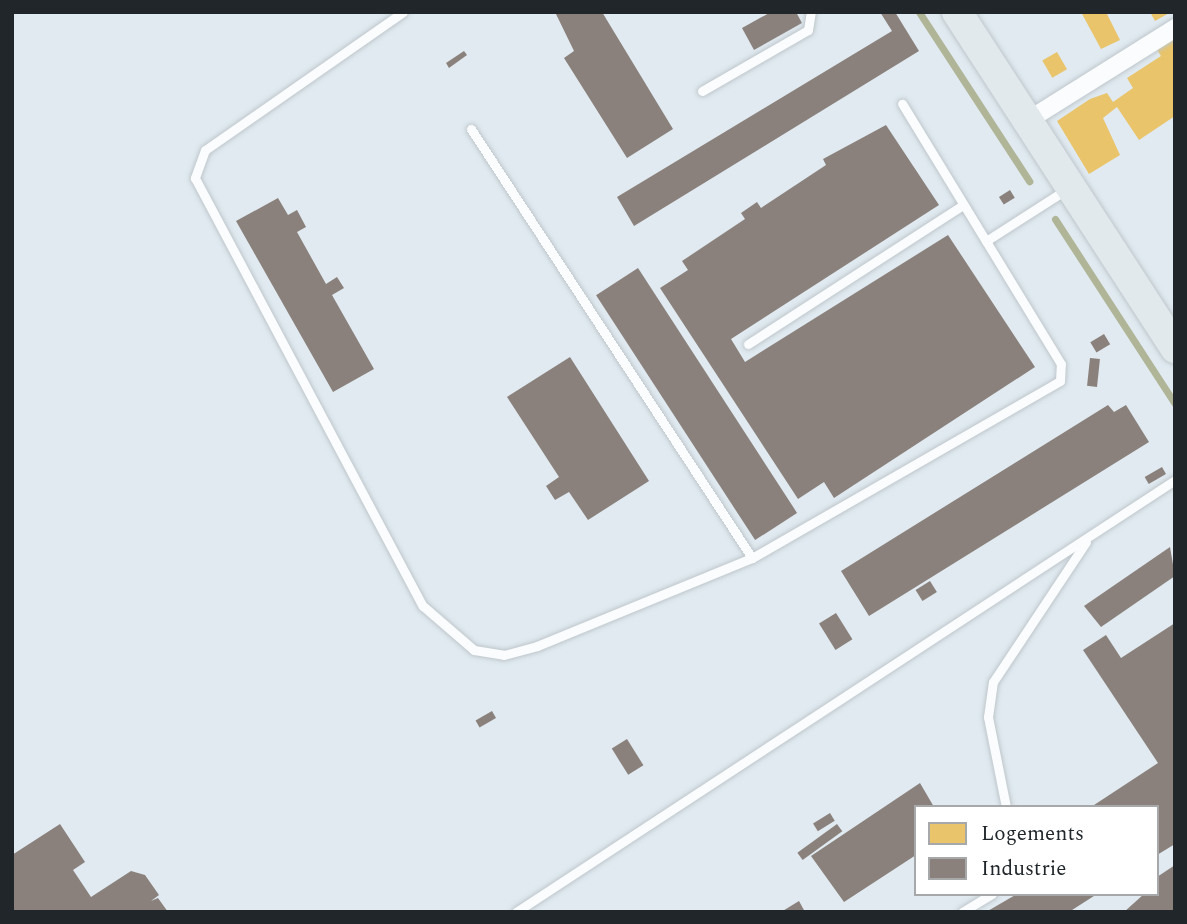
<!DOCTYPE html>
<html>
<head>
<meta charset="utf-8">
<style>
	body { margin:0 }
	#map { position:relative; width:1187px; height:924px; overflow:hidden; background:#e0eaf0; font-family:Spectral,serif }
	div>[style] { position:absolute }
	.homes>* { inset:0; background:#e9c46a; transform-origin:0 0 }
	.industry>* { inset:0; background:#8a817c; transform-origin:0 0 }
	.stream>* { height:7px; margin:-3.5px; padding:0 3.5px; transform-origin:3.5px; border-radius:3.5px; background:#afb596 }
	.roads { filter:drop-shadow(0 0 2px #bfc7cc) drop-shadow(0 0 2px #bfc7cc) }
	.service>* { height:9px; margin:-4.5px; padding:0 4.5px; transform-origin:4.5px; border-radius:4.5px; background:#fafcfd }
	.minor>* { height:18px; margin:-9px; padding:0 9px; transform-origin:9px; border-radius:9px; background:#fafcfd }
	.primary>* { height:30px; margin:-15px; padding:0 15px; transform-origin:15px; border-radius:15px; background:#e2e9ed }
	span { translate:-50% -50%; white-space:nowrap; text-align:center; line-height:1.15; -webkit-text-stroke:7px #fff; paint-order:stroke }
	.frame { position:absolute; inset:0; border:14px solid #20262a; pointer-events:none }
	.legend { position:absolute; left:914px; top:805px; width:245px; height:91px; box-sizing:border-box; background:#fff; border:2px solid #a6a8aa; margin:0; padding:9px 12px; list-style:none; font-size:21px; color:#20262a }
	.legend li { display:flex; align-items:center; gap:14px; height:35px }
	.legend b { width:35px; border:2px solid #a6a8aa }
</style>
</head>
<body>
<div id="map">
	<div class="homes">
		<i style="clip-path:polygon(1081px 12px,1106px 12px,1120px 40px,1101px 49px)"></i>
		<i style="clip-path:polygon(1150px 12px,1171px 12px,1155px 21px)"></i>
		<i style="clip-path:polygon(1175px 36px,1175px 116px,1139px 140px,1117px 107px,1103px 118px,1120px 155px,1089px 174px,1057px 121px,1090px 99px,1107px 93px,1113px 102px,1133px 88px,1127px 78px,1161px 56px,1156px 48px)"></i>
		<i style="left:1057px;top:52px;width:20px;height:17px;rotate:60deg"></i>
	</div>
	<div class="industry">
		<i style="clip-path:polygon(555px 12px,602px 12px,673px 129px,627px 158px,564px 58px,574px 51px)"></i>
		<i style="clip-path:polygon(771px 12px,796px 12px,802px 23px,754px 50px,742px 28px)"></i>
		<i style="clip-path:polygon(880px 12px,895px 12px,919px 51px,634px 226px,617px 197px,892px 31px)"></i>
		<i style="clip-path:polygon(464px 51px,467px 55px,449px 68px,446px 63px)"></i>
		<i style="clip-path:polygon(886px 125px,939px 205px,731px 339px,745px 362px,948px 235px,1035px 367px,834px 498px,824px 482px,798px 499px,660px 288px,688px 270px,682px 261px,745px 219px,741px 213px,757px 202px,761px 208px,826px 165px,823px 159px)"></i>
		<i style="left:1010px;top:190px;width:9px;height:13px;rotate:58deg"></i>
		<i style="clip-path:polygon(278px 198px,288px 215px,297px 210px,306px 227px,297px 232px,326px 284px,337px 277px,344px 288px,332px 295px,374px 369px,333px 392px,236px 221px)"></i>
		<i style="left:638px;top:268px;width:292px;height:50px;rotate:57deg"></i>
		<i style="left:1104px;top:334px;width:12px;height:16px;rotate:59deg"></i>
		<i style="clip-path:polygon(570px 357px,649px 481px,588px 520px,569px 492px,555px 500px,546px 486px,559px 477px,507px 397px)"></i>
		<i style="left:1090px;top:358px;width:10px;height:28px;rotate:6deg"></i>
		<i style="clip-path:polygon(1108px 405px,1114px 412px,1126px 405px,1149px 442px,869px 616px,841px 571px)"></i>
		<i style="left:1162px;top:467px;width:8px;height:20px;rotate:60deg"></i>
		<i style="clip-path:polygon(1170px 547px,1175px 576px,1101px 627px,1084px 606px)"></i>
		<i style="left:930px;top:581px;width:13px;height:17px;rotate:58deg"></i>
		<i style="left:836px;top:613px;width:31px;height:20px;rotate:58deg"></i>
		<i style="clip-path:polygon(1175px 623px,1175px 844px,1157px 855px,1157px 807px,1091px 807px,1158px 763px,1083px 650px,1106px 635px,1121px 658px)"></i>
		<i style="left:492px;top:711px;width:8px;height:19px;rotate:60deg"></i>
		<i style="left:627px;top:739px;width:31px;height:18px;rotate:58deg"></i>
		<i style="clip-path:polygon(920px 783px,934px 807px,916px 807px,916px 855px,844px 902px,811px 856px)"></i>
		<i style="left:830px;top:813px;width:9px;height:20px;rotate:58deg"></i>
		<i style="clip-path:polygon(60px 824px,85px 862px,73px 870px,91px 897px,131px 871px,145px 875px,159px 895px,151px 901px,158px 898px,168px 912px,12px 912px,12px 855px)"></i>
		<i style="left:837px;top:824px;width:9px;height:49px;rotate:54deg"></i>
		<i style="clip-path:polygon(1175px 865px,1175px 912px,1124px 912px,1144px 894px,1157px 894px,1157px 877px)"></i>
		<i style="clip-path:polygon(1017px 894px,1097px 894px,1069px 912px,986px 912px)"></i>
		<i style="clip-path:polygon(799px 901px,805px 912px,781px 912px)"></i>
	</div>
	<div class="stream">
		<i style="left:919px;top:12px;width:202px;rotate:56.9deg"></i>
		<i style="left:1055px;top:219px;width:221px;rotate:57deg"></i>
	</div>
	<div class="roads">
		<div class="service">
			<i style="left:403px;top:12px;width:241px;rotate:145.1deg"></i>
			<i style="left:205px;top:150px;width:30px;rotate:110deg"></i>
			<i style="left:195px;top:178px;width:485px;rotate:62deg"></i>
			<i style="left:423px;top:606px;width:67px;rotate:40.8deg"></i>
			<i style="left:474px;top:650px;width:30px;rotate:9deg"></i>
			<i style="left:504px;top:655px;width:34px;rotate:-15deg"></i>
			<i style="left:537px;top:646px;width:232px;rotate:-22.3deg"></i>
			<i style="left:752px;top:558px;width:355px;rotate:-29.9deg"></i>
			<i style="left:1060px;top:381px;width:17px;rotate:-87deg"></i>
			<i style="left:1061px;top:364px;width:305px;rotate:-121.4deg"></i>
			<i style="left:702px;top:91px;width:122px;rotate:-29.9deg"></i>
			<i style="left:808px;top:30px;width:18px;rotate:-81deg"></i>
			<i style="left:471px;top:129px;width:513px;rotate:56.77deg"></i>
			<i style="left:986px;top:241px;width:96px;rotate:-32.7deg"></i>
			<i style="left:748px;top:344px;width:256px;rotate:-32.9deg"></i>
			<i style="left:1006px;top:807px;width:92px;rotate:-101.3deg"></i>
			<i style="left:988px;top:717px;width:35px;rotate:-82deg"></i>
			<i style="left:993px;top:682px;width:168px;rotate:-56.4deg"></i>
			<i style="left:516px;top:912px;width:788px;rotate:-33.25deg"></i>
			<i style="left:962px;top:912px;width:35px;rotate:-31deg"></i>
		</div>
		<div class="minor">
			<i style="left:1027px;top:121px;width:175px;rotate:-32.1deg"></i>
		</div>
		<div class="primary">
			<i style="left:957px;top:12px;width:401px;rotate:57deg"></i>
		</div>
	</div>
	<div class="frame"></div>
	<ul class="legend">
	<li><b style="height:19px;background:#e9c46a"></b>Logements</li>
	<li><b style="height:19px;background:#8a817c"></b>Industrie</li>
	</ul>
</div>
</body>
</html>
